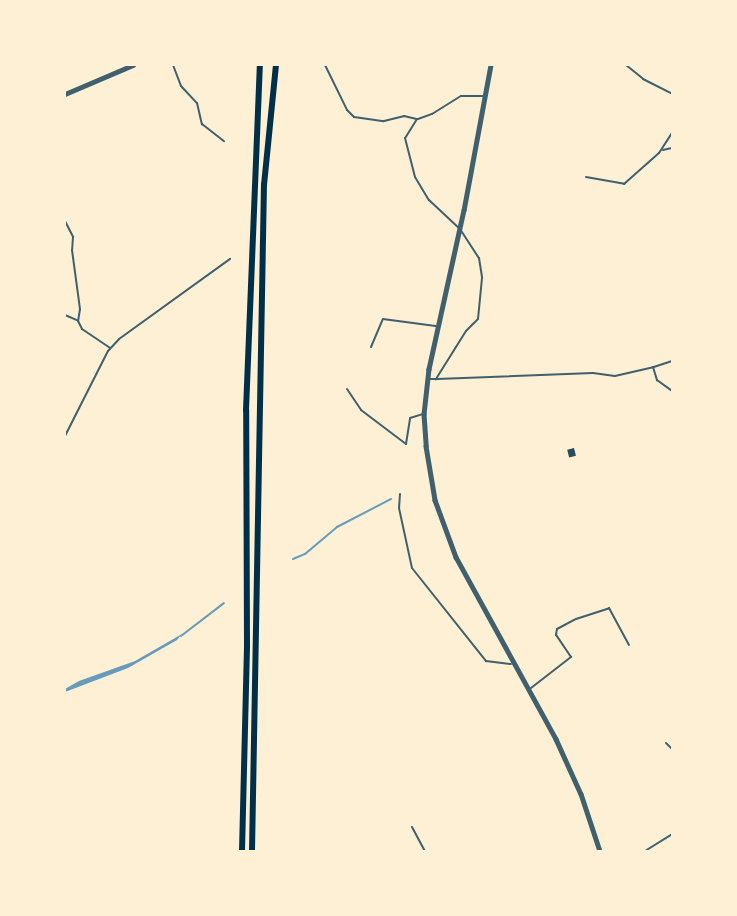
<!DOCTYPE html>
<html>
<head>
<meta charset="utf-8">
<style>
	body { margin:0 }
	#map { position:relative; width:737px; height:916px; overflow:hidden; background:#fdf0d5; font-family:Manrope,sans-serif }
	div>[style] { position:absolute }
	.water>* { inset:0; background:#669bbc }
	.stream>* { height:2px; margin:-1px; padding:0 1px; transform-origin:1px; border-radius:1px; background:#669bbc }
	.building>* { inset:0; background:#264d5e; transform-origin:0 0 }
	.service>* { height:2px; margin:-1px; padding:0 1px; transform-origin:1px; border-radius:1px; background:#3f606c }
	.tertiary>* { height:4.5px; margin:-2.25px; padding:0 2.25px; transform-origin:2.25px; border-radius:2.25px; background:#3f606c }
	.motorway>* { height:6px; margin:-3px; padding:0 3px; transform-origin:3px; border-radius:3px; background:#003049 }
	span { translate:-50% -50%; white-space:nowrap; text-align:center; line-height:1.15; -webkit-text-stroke:5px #fdf0d5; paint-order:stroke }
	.frame { position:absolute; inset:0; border:66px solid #fdf0d5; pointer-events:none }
</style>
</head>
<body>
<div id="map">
	<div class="water">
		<i style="clip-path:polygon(182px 634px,177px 640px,128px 668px,65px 692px,65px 689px,79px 681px,135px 661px)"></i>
	</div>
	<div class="stream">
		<i style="left:293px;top:559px;width:13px;rotate:-23deg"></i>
		<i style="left:305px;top:554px;width:42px;rotate:-40.2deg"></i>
		<i style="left:337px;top:527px;width:61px;rotate:-27.4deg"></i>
		<i style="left:181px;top:636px;width:54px;rotate:-37.5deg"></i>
	</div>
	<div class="building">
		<i style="left:574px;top:448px;width:8px;height:7px;rotate:76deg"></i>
	</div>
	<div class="service">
		<i style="left:173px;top:65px;width:22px;rotate:69deg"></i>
		<i style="left:181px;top:86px;width:23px;rotate:47deg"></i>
		<i style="left:197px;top:103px;width:22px;rotate:77deg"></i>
		<i style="left:202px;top:124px;width:28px;rotate:38deg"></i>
		<i style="left:325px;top:65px;width:50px;rotate:63.9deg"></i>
		<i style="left:347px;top:110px;width:10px;rotate:45deg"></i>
		<i style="left:354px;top:117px;width:30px;rotate:8deg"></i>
		<i style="left:384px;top:121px;width:21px;rotate:-14deg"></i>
		<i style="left:404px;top:116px;width:13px;rotate:13deg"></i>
		<i style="left:417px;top:119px;width:22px;rotate:122deg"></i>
		<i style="left:405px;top:138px;width:40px;rotate:75.6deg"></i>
		<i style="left:415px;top:177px;width:27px;rotate:59deg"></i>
		<i style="left:429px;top:200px;width:42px;rotate:43.1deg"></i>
		<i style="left:460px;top:229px;width:35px;rotate:57deg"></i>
		<i style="left:479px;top:258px;width:20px;rotate:81deg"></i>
		<i style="left:482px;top:278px;width:41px;rotate:95.6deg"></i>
		<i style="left:478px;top:319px;width:17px;rotate:135deg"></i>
		<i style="left:466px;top:331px;width:57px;rotate:122deg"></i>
		<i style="left:436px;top:379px;width:8px;rotate:180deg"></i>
		<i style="left:626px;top:65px;width:22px;rotate:39deg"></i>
		<i style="left:643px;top:79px;width:33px;rotate:27deg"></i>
		<i style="left:418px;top:119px;width:15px;rotate:-20deg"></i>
		<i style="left:432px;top:114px;width:34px;rotate:-32deg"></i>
		<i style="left:461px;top:96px;width:22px"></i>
		<i style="left:663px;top:150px;width:9px;rotate:-13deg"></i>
		<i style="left:586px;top:177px;width:39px;rotate:10deg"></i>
		<i style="left:624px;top:184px;width:47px;rotate:-41.5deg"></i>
		<i style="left:659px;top:153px;width:24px;rotate:-57deg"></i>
		<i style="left:65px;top:221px;width:18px;rotate:63deg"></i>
		<i style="left:73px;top:237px;width:13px;rotate:94deg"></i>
		<i style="left:72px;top:250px;width:60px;rotate:82.3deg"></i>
		<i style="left:80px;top:309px;width:12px;rotate:99deg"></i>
		<i style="left:78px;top:321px;width:9px;rotate:63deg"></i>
		<i style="left:82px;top:329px;width:34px;rotate:34deg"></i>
		<i style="left:65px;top:315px;width:13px;rotate:23deg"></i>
		<i style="left:371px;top:347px;width:30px;rotate:-67deg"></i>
		<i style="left:383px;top:319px;width:53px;rotate:7.5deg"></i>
		<i style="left:672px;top:361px;width:20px;rotate:162deg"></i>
		<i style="left:653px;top:367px;width:14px;rotate:73deg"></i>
		<i style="left:657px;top:380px;width:19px;rotate:36deg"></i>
		<i style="left:437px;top:379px;width:156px;rotate:-2.2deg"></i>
		<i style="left:593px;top:373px;width:22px;rotate:8deg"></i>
		<i style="left:615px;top:376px;width:39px;rotate:-13deg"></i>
		<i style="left:347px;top:389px;width:25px;rotate:56deg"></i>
		<i style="left:361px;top:410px;width:56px;rotate:37.1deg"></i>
		<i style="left:406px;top:444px;width:26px;rotate:-81deg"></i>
		<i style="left:410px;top:418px;width:14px;rotate:-17deg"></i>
		<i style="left:65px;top:436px;width:95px;rotate:-63.2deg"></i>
		<i style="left:108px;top:351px;width:16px;rotate:-47deg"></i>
		<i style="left:119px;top:339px;width:137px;rotate:-35.8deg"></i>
		<i style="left:400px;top:494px;width:14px;rotate:94deg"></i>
		<i style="left:399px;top:508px;width:61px;rotate:77.8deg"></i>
		<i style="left:412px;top:568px;width:119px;rotate:51.5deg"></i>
		<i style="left:486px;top:661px;width:25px;rotate:7deg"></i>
		<i style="left:531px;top:688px;width:51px;rotate:-37.8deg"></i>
		<i style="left:571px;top:657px;width:27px;rotate:-124deg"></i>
		<i style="left:556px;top:635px;width:6px;rotate:-81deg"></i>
		<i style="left:557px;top:629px;width:21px;rotate:-28deg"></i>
		<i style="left:576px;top:619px;width:35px;rotate:-18deg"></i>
		<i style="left:609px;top:608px;width:42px;rotate:61.6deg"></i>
		<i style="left:666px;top:743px;width:8px;rotate:45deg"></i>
		<i style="left:412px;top:827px;width:27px;rotate:62deg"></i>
		<i style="left:645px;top:851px;width:32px;rotate:-32deg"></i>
	</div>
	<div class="tertiary">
		<i style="left:491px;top:65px;width:147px;rotate:100.5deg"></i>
		<i style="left:464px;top:210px;width:163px;rotate:102.4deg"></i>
		<i style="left:429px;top:369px;width:45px;rotate:96.3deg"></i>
		<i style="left:424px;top:414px;width:32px;rotate:86deg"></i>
		<i style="left:426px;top:446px;width:55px;rotate:80.5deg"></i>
		<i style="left:435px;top:500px;width:61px;rotate:69.8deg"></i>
		<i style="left:456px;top:557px;width:208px;rotate:61.2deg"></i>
		<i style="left:556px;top:739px;width:60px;rotate:65.6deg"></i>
		<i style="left:581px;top:794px;width:60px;rotate:71.6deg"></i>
		<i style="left:65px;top:94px;width:74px;rotate:-23.1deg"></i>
	</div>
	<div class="motorway">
		<i style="left:242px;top:851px;width:206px;rotate:-88.6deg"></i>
		<i style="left:247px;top:645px;width:235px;rotate:-90.2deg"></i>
		<i style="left:246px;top:410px;width:345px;rotate:-87.7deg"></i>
		<i style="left:252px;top:851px;width:666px;rotate:-88.97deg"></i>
		<i style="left:264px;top:185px;width:121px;rotate:-84.3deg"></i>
	</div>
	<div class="frame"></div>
</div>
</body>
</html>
